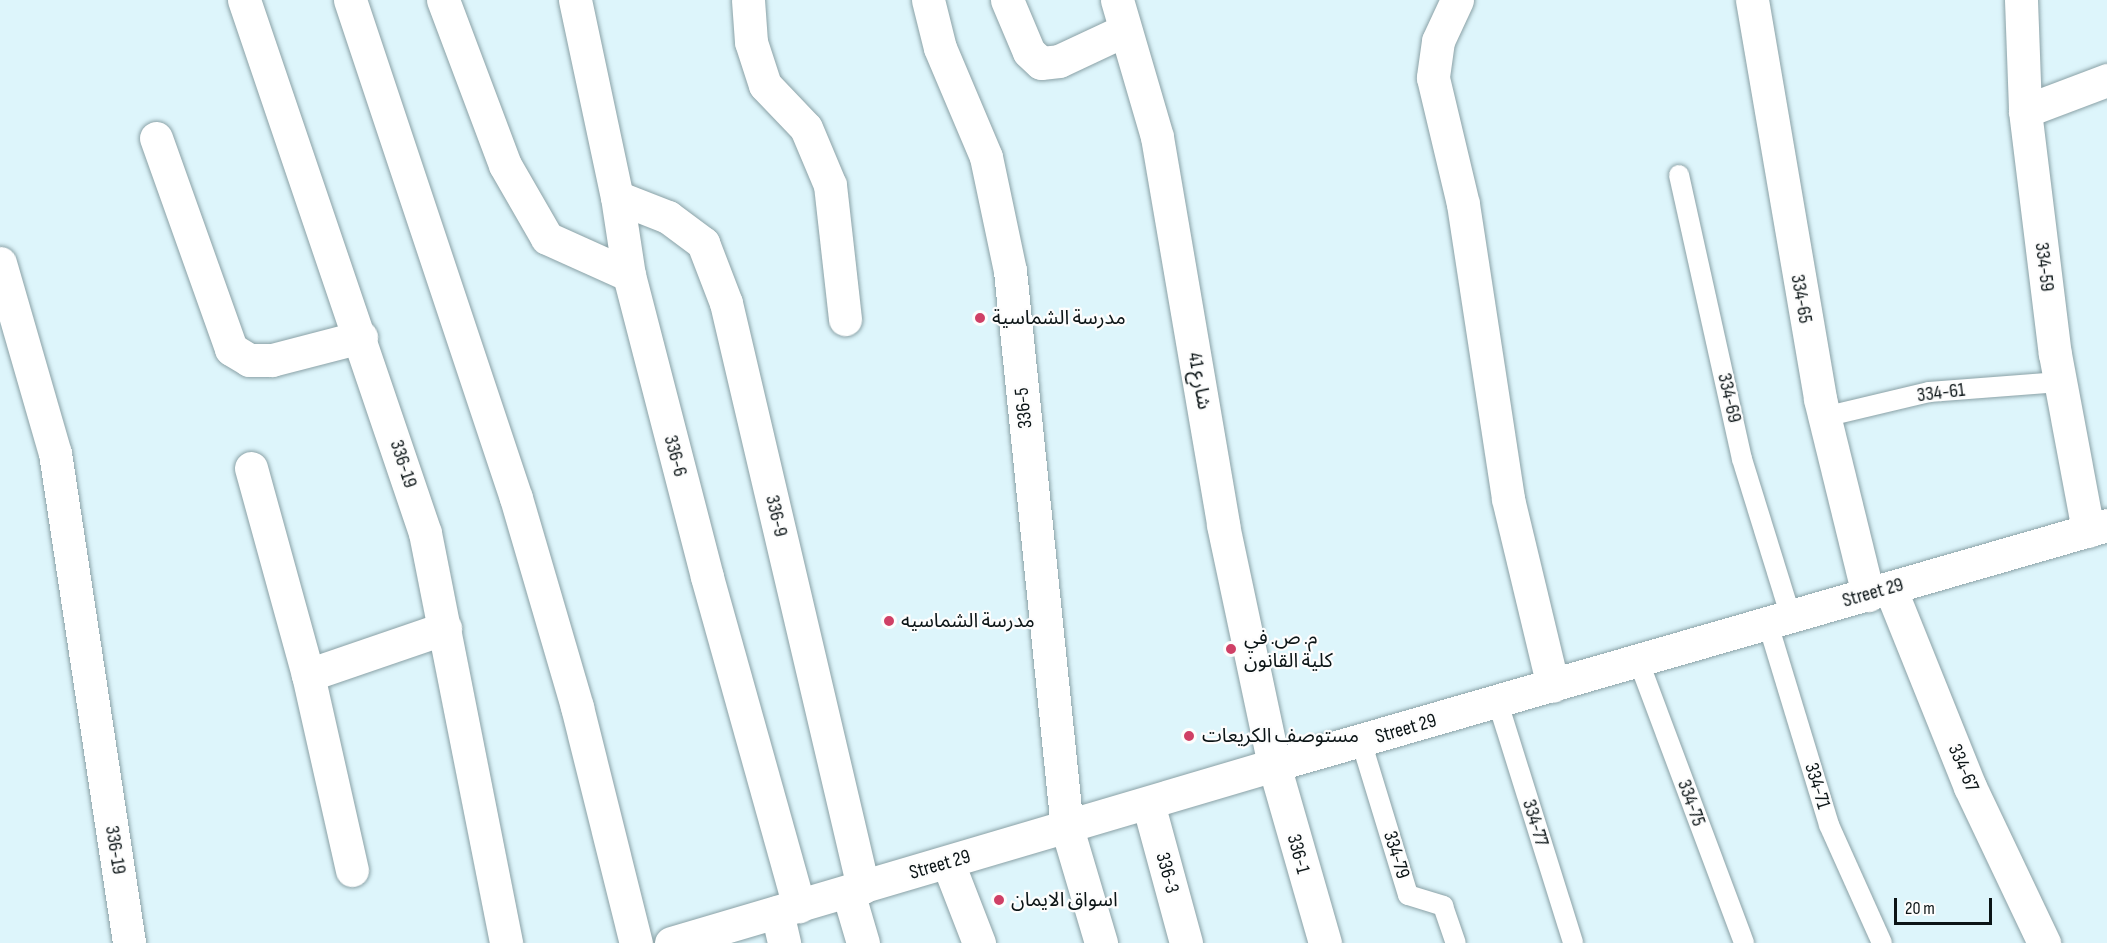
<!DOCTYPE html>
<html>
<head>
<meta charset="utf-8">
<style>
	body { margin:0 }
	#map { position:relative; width:2107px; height:943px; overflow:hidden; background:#ddf5fb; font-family:"Sofia Sans Condensed","Noto Sans Arabic",sans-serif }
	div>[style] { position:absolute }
	.roads { filter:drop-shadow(0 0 2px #8aa1a6) drop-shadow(0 0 2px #8aa1a6) }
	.lane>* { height:20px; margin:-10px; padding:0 10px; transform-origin:10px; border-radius:10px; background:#fff }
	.street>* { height:33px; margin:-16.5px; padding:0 16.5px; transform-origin:16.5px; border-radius:16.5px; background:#fff }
	.secondary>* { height:33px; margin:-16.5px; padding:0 16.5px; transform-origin:16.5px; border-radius:16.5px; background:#fff }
	.dots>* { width:16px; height:16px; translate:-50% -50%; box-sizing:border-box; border:3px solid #fdfdfd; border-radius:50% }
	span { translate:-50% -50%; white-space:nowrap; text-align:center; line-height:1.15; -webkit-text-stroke:4.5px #fdfdfd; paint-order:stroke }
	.street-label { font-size:20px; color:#0b1416 }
	.poi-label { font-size:20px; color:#0b1416 }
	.left { translate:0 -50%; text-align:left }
	.scale { position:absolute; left:1894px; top:898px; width:98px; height:27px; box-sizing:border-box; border:3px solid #0b1416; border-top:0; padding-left:8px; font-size:18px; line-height:21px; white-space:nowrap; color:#0b1416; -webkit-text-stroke:4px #fdfdfd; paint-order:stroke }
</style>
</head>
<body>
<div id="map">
	<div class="roads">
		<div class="lane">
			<i style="left:1679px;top:175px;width:291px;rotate:77.5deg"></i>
			<i style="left:1742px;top:459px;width:165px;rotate:72.8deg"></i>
			<i style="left:1824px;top:417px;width:108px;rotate:-13.4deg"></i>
			<i style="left:1929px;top:392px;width:131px;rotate:-4.4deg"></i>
			<i style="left:1768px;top:624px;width:210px;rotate:73.1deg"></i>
			<i style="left:1829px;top:825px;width:129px;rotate:65.8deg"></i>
			<i style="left:1639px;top:662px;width:300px;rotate:69.5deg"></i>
			<i style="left:1498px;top:703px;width:251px;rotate:72.6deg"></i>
			<i style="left:1361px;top:741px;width:161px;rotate:73deg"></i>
			<i style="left:1408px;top:895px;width:37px;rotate:17deg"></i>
			<i style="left:1443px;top:906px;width:39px;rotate:71deg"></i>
		</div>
		<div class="street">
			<i style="left:244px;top:0;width:563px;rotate:71.24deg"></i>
			<i style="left:425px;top:533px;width:418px;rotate:78.8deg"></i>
			<i style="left:350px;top:0;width:525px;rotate:71.57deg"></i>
			<i style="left:516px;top:498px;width:218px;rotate:73.7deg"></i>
			<i style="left:577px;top:707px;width:243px;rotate:76deg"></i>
			<i style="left:443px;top:0;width:176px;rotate:69.4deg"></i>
			<i style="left:505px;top:165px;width:84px;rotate:60.1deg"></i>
			<i style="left:547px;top:238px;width:90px;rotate:24.3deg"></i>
			<i style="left:575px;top:0;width:201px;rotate:78deg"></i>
			<i style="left:617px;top:197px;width:79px;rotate:81.3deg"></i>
			<i style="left:629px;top:275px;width:312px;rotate:75.5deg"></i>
			<i style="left:707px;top:577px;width:342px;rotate:74.4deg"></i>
			<i style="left:748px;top:0;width:42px;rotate:85.9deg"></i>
			<i style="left:751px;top:42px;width:45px;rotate:72deg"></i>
			<i style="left:765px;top:85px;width:59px;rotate:46.4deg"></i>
			<i style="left:806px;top:128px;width:62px;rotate:67.2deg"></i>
			<i style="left:830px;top:185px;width:135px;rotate:83.6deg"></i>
			<i style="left:928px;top:0;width:49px;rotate:76deg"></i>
			<i style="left:940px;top:48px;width:118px;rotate:67.1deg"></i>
			<i style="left:986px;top:157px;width:116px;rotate:78.1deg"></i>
			<i style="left:1010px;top:271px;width:560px;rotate:84.16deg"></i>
			<i style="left:1067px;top:828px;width:120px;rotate:73.5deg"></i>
			<i style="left:1007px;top:0;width:56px;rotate:67.1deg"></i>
			<i style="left:1029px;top:52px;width:16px;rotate:43deg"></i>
			<i style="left:1041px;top:63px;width:18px;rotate:-6deg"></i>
			<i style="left:1059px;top:61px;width:71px;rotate:-25.1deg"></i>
			<i style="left:1117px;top:0;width:143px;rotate:73.7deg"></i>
			<i style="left:1157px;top:137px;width:394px;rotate:80.3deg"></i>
			<i style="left:1223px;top:525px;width:245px;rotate:78deg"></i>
			<i style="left:1274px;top:765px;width:185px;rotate:74deg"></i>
			<i style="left:1457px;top:0;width:45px;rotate:114.9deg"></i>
			<i style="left:1438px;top:41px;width:37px;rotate:98deg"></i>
			<i style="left:1433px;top:78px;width:130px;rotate:76.6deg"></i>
			<i style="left:1463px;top:204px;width:298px;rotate:81.3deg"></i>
			<i style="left:1508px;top:499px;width:192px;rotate:76.5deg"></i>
			<i style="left:1752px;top:0;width:405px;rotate:80.3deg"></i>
			<i style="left:1820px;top:399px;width:202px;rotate:76.2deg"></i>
			<i style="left:2021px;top:0;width:111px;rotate:87.9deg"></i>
			<i style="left:2025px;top:111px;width:245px;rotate:83deg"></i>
			<i style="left:2055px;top:354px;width:180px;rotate:79.4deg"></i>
			<i style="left:2025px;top:111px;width:88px;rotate:-20.7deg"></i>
			<i style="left:156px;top:138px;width:224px;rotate:70.4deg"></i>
			<i style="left:231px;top:349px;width:21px;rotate:31deg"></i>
			<i style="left:249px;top:360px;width:23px"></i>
			<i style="left:272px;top:360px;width:92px;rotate:-14.5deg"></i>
			<i style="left:617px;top:197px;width:55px;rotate:21.4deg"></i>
			<i style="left:668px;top:217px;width:44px;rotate:36.6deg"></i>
			<i style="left:703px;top:243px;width:64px;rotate:69deg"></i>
			<i style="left:726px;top:303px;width:600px;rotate:76.8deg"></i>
			<i style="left:0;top:263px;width:198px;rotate:73.9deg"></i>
			<i style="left:55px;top:453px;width:496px;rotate:81.4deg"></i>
			<i style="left:251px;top:468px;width:215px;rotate:74.6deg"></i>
			<i style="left:308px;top:675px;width:200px;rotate:77.3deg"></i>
			<i style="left:1890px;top:588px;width:214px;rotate:68.1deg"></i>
			<i style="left:1970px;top:787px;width:173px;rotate:64.6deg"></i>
			<i style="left:308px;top:675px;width:145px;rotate:-18.9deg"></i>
			<i style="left:1148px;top:803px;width:145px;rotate:74.8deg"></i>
			<i style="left:948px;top:863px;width:86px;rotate:68.8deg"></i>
			<i style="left:848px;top:892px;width:53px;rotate:73.6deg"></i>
			<i style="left:777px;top:912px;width:32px;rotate:77deg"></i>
		</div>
		<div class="secondary">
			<i style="left:671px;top:943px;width:629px;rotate:-16.45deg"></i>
			<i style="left:1274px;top:765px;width:867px;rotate:-16.07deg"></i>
		</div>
	</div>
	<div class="dots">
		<i style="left:980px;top:318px;background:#cf4066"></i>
		<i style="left:889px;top:621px;background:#cf4066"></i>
		<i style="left:1231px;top:649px;background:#cf4066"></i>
		<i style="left:1189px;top:736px;background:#cf4066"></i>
		<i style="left:999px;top:900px;background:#cf4066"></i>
	</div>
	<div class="street-label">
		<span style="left:2044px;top:267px;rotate:83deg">334-59</span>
		<span style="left:1801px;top:299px;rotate:80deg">334-65</span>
		<span style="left:1199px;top:381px;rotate:80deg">شارع 41</span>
		<span style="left:1941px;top:393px;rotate:-7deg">334-61</span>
		<span style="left:1729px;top:398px;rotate:77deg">334-69</span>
		<span style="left:1024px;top:408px;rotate:-96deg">336-5</span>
		<span style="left:675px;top:456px;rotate:75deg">336-6</span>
		<span style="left:403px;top:464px;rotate:72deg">336-19</span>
		<span style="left:776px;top:516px;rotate:77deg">336-9</span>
		<span style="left:1873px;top:593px;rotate:-16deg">Street 29</span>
		<span style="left:1406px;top:729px;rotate:-16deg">Street 29</span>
		<span style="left:1963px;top:768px;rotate:67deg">334-67</span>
		<span style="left:1817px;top:786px;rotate:73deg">334-71</span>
		<span style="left:1691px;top:803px;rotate:70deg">334-75</span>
		<span style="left:1535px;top:823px;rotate:73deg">334-77</span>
		<span style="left:115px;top:850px;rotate:81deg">336-19</span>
		<span style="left:1298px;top:854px;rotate:75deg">336-1</span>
		<span style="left:1396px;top:855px;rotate:73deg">334-79</span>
		<span style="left:940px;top:865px;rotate:-16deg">Street 29</span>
		<span style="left:1167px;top:873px;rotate:75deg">336-3</span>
	</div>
	<div class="poi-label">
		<span class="left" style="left:992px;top:318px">مدرسة الشماسية</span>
		<span class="left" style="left:901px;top:621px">مدرسة الشماسيه</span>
		<span class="left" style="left:1244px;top:650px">م. ص. في<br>كلية القانون</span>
		<span class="left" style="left:1202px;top:736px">مستوصف الكريعات</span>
		<span class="left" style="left:1011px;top:900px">اسواق الايمان</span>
	</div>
	<div class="scale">20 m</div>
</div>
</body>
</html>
